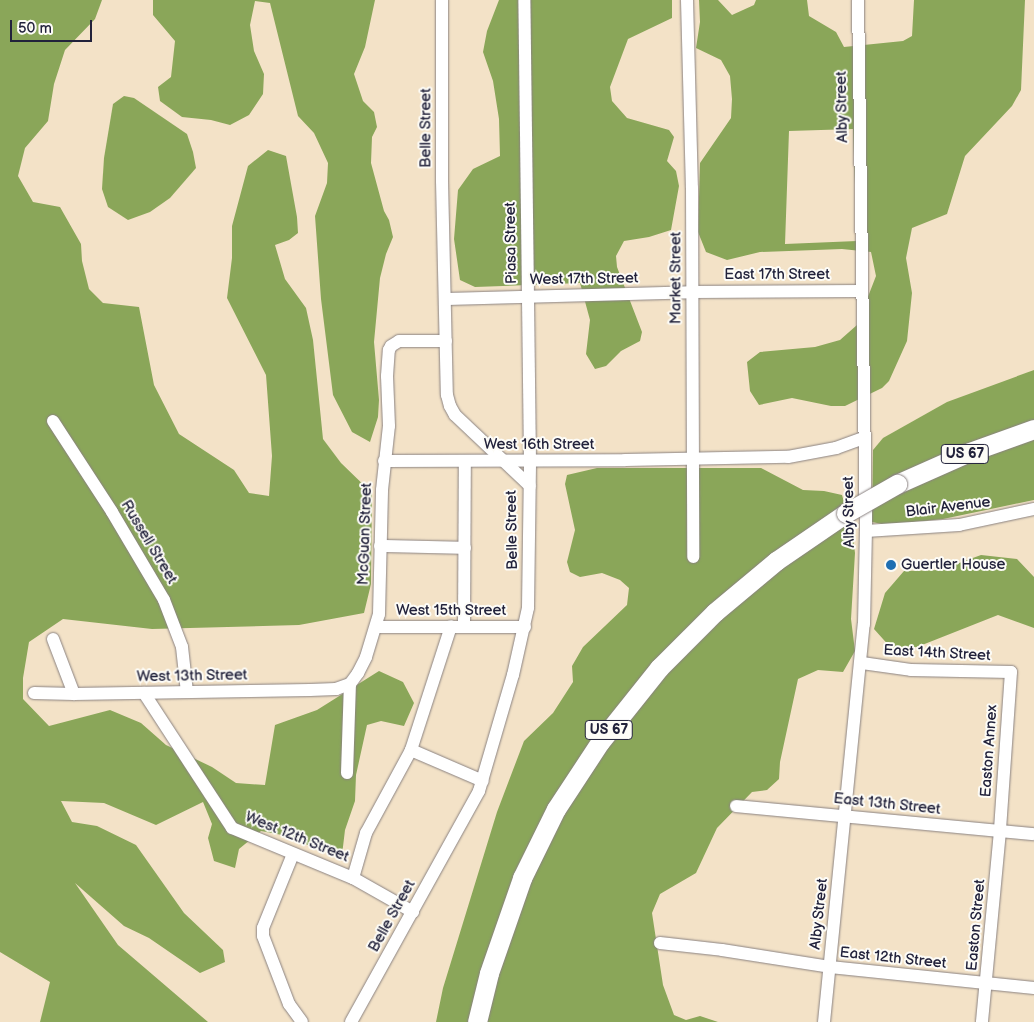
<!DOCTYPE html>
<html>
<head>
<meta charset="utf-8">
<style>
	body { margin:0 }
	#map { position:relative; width:1034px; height:1022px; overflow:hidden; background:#f3e2c7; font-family:"Balsamiq Sans",sans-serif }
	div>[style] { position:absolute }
	.forest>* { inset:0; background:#8aa659 }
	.roads { filter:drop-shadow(0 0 1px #8a8281) drop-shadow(0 0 1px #8a8281) }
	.minor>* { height:12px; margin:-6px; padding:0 6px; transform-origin:6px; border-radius:6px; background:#fff }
	.highway>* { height:19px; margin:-9.5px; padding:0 9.5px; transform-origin:9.5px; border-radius:9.5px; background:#fff }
	.bridges { filter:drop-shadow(0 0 1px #8a8281) drop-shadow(0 0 1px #8a8281) }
	.highway-bridge>* { height:19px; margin:-9.5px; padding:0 9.5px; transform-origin:9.5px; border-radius:9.5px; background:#fff }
	.dots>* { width:14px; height:14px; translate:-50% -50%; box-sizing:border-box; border:2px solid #fdfcf7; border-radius:50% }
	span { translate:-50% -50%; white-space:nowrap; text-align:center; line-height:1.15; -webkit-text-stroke:4px #fdfcf7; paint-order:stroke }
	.shield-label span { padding:1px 4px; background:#fdfcf7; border:1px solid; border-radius:4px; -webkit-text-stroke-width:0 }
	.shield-label { font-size:14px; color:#22223b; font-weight:700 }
	.street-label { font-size:15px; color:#22223b }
	.poi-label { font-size:15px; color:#22223b }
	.left { translate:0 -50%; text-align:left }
	.scale { position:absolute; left:10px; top:20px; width:82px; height:22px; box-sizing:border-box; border:2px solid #22223b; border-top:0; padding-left:6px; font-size:15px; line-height:18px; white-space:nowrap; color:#22223b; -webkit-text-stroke:4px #fdfcf7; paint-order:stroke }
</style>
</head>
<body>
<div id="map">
	<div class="forest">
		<i style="clip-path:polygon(0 0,102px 0,95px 19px,65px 50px,54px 84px,48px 121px,25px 148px,18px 176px,33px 202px,60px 207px,81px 244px,82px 261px,89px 289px,103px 303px,139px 307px,154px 385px,179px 434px,234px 470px,249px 493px,269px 496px,272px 456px,266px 375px,227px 298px,232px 258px,232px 226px,248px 166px,268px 150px,286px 156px,297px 217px,298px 233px,289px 240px,275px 245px,285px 279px,306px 308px,313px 340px,323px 439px,341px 463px,372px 493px,371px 584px,364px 613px,299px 625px,152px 629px,63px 619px,29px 642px,23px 678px,23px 699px,49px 726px,110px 710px,141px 723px,166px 745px,212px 767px,236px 783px,265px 785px,275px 725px,317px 710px,379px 671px,403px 682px,414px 703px,404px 726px,381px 721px,367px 725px,356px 775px,355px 801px,345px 830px,342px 855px,313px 847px,282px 835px,261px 831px,239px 849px,235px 868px,214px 861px,208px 838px,212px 824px,203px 802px,156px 825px,104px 803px,61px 801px,72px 822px,97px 826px,136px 845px,184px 913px,223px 950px,225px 962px,200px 973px,149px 938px,124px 926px,75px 883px,118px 945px,208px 1022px,40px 1022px,50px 982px,0 952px)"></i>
		<i style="clip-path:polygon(153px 0,375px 0,365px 47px,354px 74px,363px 101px,374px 112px,377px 127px,372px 137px,371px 163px,384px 211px,389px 220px,393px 237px,386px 254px,380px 278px,374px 342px,379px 400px,378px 417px,370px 442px,352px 432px,333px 395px,321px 299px,315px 216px,327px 183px,328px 163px,314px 133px,298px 116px,270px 3px,255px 1px,250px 25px,254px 51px,264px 74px,263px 94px,249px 115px,230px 125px,211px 120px,182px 117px,160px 101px,158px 87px,171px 77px,175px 41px,153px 15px)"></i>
		<i style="clip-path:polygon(499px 0,672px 0,672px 18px,628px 39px,610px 87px,612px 101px,627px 118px,669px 130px,674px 137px,667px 161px,676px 171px,679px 186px,671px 230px,649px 237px,624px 241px,616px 256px,617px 267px,642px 332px,640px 341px,621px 351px,606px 366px,595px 369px,586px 354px,590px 320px,580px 283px,475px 287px,460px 280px,454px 239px,458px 190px,473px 169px,500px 156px,499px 119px,493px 81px,483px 52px,487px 31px)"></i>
		<i style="clip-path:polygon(evenodd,699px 0,718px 0,732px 15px,754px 5px,756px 0,807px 0,809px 16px,836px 32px,844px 47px,903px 41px,912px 36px,914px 0,1025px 0,1021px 90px,1012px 106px,965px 156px,947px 214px,912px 228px,906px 258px,912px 293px,907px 341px,889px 381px,882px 388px,845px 406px,831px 406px,792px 398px,759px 405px,750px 391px,747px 362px,760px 352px,815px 347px,840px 340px,857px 325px,876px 276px,871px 252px,842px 249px,760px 252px,727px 260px,706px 252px,698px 232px,700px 163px,731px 118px,732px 99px,730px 76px,721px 60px,696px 48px,700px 22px,699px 0,853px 129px,857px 241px,785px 244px,789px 131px,853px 129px)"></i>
		<i style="clip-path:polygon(124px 96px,134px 98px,187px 134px,193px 152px,196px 168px,170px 198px,150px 212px,128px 220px,108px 207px,102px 189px,104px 158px,113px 104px)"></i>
		<i style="clip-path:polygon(1034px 370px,1034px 500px,943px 519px,887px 525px,872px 522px,873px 450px,883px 438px,947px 402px)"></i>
		<i style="clip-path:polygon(597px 468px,761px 468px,803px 490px,824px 491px,842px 495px,852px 530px,855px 553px,851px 619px,855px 651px,843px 672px,818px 670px,798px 679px,780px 762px,779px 779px,767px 790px,752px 792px,717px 828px,696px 873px,660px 894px,652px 913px,663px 985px,674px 1015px,686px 1020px,700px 1016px,718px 1022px,436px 1022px,443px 988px,497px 812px,524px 741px,553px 713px,573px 682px,572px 666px,583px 647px,627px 605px,629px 588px,620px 580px,602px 573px,580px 577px,570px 572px,567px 562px,575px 530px,565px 484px,567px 475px)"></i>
		<i style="clip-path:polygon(981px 555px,1017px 559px,1034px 577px,1034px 628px,998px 615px,917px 647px,892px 649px,874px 629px,885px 593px,904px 571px,940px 570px)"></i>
	</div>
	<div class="roads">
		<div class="minor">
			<i style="left:442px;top:0;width:181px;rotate:90deg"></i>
			<i style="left:442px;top:181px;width:214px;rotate:88.7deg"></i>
			<i style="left:447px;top:395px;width:11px;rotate:75deg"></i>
			<i style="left:450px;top:406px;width:10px;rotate:61deg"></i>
			<i style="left:455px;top:415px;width:103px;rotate:43.4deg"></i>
			<i style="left:687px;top:0;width:188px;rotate:88.5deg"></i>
			<i style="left:692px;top:188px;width:369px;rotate:89.8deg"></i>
			<i style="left:447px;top:299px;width:245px;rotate:-1.6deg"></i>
			<i style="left:692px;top:292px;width:169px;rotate:-0.3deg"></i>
			<i style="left:53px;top:421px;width:108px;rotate:57deg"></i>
			<i style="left:112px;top:512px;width:102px;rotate:59.4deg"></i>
			<i style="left:164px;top:600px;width:50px;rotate:69deg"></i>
			<i style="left:182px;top:647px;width:45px;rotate:83.7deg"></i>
			<i style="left:384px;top:461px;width:241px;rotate:-0.2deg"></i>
			<i style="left:625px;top:460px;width:163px;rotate:-1.1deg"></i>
			<i style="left:788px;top:457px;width:49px;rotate:-10.6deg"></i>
			<i style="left:836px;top:448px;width:30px;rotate:-20deg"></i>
			<i style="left:866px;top:531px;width:93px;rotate:-3.7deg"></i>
			<i style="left:959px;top:525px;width:77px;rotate:-12deg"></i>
			<i style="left:380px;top:546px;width:85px;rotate:1.3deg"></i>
			<i style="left:464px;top:626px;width:165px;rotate:-89.7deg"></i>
			<i style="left:377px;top:627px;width:148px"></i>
			<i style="left:53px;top:639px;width:59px;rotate:69.1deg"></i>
			<i style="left:862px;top:663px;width:49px;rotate:8.1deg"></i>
			<i style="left:911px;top:670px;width:100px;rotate:1.1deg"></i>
			<i style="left:1011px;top:672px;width:159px;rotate:94deg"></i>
			<i style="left:1000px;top:831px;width:192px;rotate:95.4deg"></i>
			<i style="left:34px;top:693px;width:40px;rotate:1.4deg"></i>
			<i style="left:74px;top:694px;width:236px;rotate:-1deg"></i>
			<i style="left:310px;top:690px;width:26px;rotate:-2deg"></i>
			<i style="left:336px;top:689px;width:15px;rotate:-20deg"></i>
			<i style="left:144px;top:693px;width:161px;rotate:56.9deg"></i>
			<i style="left:232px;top:828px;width:131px;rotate:22.5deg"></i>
			<i style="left:353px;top:878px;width:69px;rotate:29.5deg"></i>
			<i style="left:411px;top:750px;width:78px;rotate:23.3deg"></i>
			<i style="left:347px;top:773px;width:89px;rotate:-88.1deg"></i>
			<i style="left:350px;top:684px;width:14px;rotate:-54deg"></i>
			<i style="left:358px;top:673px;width:18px;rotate:-63deg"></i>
			<i style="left:366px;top:657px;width:45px;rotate:-73.2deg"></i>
			<i style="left:379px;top:614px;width:124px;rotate:-88.6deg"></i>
			<i style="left:382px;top:490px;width:64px;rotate:-83.8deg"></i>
			<i style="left:389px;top:426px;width:50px;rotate:-92.3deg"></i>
			<i style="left:387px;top:376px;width:26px;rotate:-86deg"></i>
			<i style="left:389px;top:350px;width:4px;rotate:-63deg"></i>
			<i style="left:391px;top:346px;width:9px;rotate:-32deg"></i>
			<i style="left:399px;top:341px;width:47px"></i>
			<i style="left:736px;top:806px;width:299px;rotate:5.4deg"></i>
			<i style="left:293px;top:854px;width:80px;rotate:112.1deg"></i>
			<i style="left:263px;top:928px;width:8px;rotate:90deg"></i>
			<i style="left:263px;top:936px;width:73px;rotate:69.1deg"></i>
			<i style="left:289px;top:1004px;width:22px;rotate:54deg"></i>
			<i style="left:353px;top:878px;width:47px;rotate:-73.9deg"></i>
			<i style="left:366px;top:833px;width:94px;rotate:-61.5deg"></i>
			<i style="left:411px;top:750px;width:130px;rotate:-72.1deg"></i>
			<i style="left:660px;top:943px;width:62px;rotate:6.4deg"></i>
			<i style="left:722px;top:950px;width:109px;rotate:8.9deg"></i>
			<i style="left:830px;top:967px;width:205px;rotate:5.9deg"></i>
			<i style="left:351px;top:1022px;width:264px;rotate:-61deg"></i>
			<i style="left:479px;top:791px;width:121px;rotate:-73.7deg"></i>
			<i style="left:513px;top:675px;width:69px;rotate:-77.4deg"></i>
			<i style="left:528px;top:608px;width:147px;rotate:-89.2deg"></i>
			<i style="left:530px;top:461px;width:461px;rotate:-90.7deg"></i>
			<i style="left:824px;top:1022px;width:400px;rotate:-84.3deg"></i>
			<i style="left:864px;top:624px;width:93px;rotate:-88.8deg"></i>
			<i style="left:866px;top:531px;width:531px;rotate:-90.86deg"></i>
		</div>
		<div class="highway">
			<i style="left:897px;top:484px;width:77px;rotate:-23.9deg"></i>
			<i style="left:967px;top:453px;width:71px;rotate:-19.7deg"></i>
			<i style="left:477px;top:1022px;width:50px;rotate:-76.2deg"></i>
			<i style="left:489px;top:973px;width:101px;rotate:-70.8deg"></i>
			<i style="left:522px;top:878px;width:77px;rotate:-63.8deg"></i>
			<i style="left:556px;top:809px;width:80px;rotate:-56.7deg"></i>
			<i style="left:600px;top:742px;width:95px;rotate:-51.4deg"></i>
			<i style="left:659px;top:668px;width:79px;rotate:-45deg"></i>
			<i style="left:715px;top:612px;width:80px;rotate:-39.9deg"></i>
			<i style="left:776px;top:561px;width:85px;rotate:-34.4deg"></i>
		</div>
	</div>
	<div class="bridges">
		<div class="highway-bridge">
			<i style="left:846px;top:513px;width:59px;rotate:-29.6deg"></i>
		</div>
	</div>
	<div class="dots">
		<i style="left:891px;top:565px;background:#1f6fb2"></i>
	</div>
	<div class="shield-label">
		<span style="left:965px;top:454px">US 67</span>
		<span style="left:609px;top:730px">US 67</span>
	</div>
	<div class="street-label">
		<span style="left:842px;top:107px;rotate:-91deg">Alby Street</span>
		<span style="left:426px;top:128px;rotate:-90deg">Belle Street</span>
		<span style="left:511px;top:243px;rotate:-91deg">Piasa Street</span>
		<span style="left:777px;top:275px">East 17th Street</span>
		<span style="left:676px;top:278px;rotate:-90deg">Market Street</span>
		<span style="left:584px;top:279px;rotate:-1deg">West 17th Street</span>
		<span style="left:539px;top:445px">West 16th Street</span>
		<span style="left:948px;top:507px;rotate:-7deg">Blair Avenue</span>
		<span style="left:849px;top:512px;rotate:-91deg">Alby Street</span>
		<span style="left:512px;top:530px;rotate:-91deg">Belle Street</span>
		<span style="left:365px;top:534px;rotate:-88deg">McGuan Street</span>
		<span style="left:149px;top:542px;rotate:59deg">Russell Street</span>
		<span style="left:451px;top:611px">West 15th Street</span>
		<span style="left:937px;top:653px;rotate:3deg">East 14th Street</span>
		<span style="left:192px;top:676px;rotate:-1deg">West 13th Street</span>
		<span style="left:989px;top:751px;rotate:-86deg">Easton Annex</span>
		<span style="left:887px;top:804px;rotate:6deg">East 13th Street</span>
		<span style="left:297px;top:837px;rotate:22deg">West 12th Street</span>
		<span style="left:819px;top:914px;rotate:-84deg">Alby Street</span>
		<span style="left:392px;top:916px;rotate:-61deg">Belle Street</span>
		<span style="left:976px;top:925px;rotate:-85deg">Easton Street</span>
		<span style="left:893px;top:958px;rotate:6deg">East 12th Street</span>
	</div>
	<div class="poi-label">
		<span class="left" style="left:901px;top:565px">Guertler House</span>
	</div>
	<div class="scale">50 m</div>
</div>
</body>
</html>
